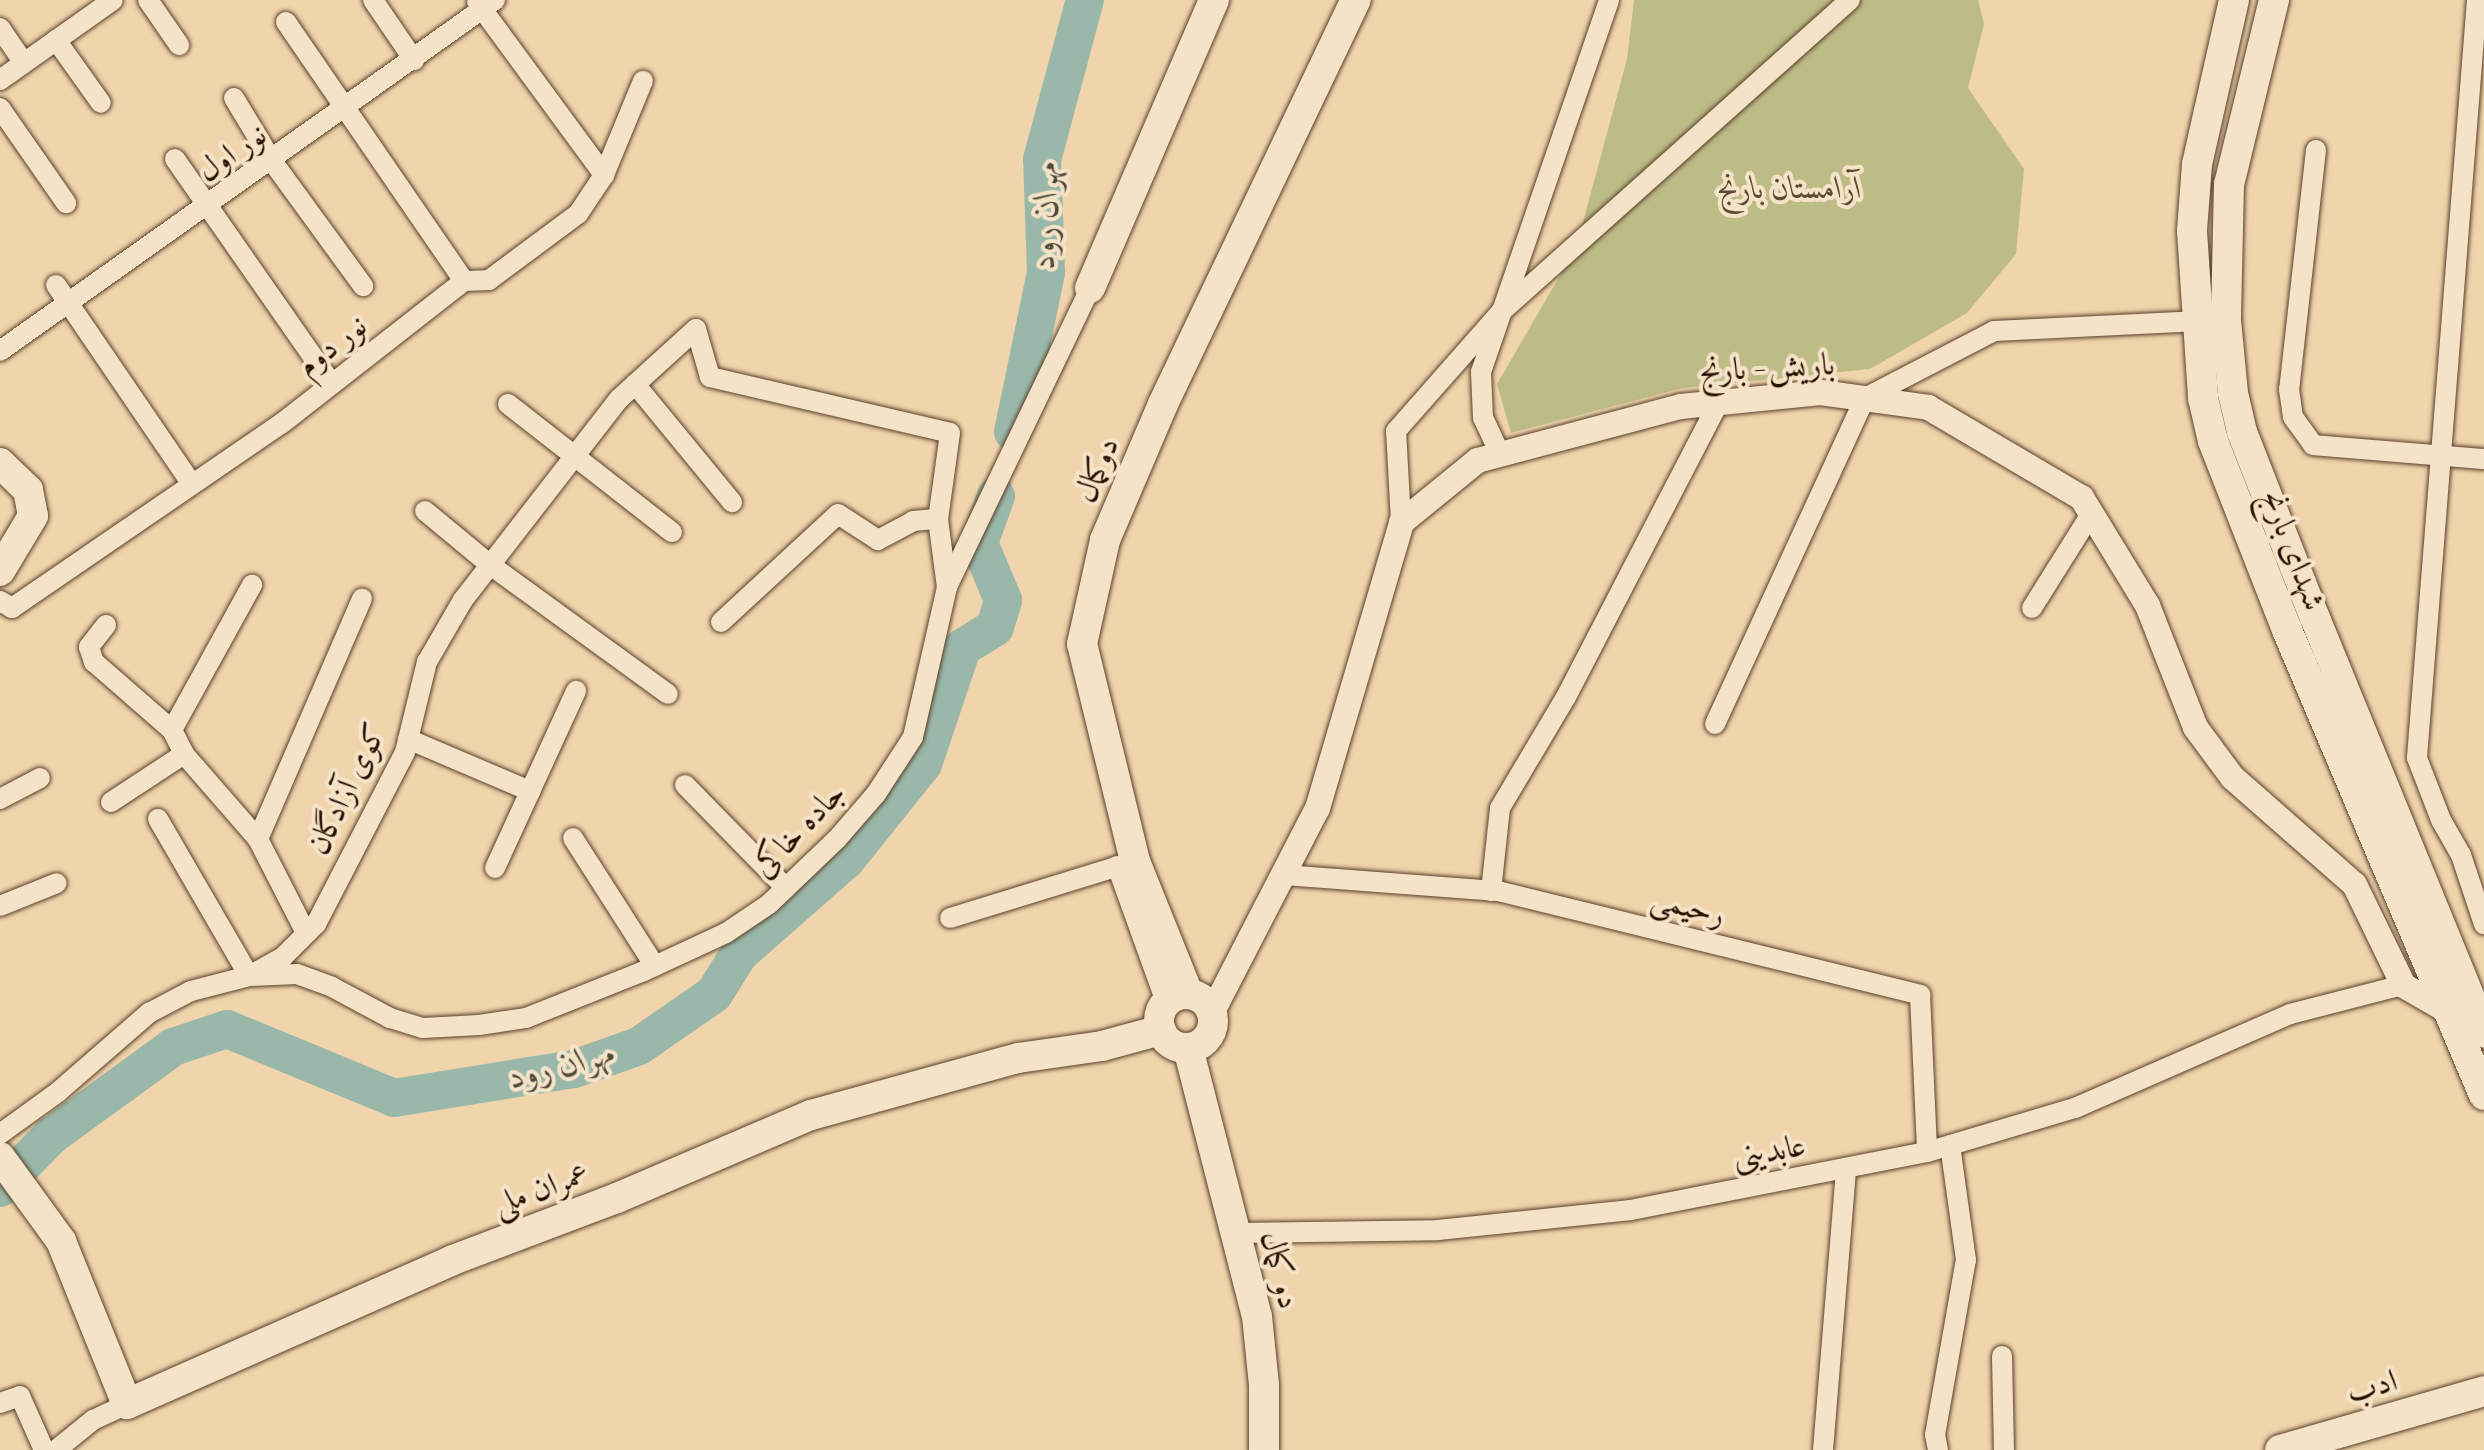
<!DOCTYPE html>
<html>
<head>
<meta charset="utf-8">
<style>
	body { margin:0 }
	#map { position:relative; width:2484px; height:1450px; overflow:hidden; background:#f0d4ab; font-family:"IM FELL French Canon",Amiri,serif }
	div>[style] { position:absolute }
	.green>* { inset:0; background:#bdbc86 }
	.river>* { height:38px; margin:-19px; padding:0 19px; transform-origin:19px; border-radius:19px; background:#9ab8a9 }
	.roads { filter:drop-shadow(0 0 2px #59402b) drop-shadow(0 0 2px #59402b) }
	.minor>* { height:20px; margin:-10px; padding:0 10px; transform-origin:10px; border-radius:10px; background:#f5e3c8 }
	.tertiary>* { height:25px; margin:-12.5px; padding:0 12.5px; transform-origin:12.5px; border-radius:12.5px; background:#f5e3c8 }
	.secondary>* { height:30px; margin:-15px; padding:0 15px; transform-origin:15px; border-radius:15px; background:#f5e3c8 }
	.secondary>.ring { margin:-15px; padding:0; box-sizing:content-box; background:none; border:30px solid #f5e3c8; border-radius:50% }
	span { translate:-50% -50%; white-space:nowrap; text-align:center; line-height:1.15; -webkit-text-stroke:8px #f5e3c8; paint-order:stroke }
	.street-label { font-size:32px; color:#270f00 }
	.park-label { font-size:32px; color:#5c4c2f; font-style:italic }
	.water-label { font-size:35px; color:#4f4a3b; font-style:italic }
</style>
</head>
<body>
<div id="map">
	<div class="green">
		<i style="clip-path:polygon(1634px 0,1978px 0,1984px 24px,1968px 88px,2024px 169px,2016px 254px,1967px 313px,1870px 369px,1683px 388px,1511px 433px,1497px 384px,1576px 248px,1627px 59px)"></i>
	</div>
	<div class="river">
		<i style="left:1013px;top:432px;width:163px;rotate:-78.3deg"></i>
		<i style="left:1046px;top:272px;width:112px;rotate:-92deg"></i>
		<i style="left:1042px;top:160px;width:166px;rotate:-75deg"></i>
		<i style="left:0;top:1188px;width:73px;rotate:-45.6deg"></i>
		<i style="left:51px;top:1136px;width:151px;rotate:-36.1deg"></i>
		<i style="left:173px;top:1047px;width:57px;rotate:-18.4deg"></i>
		<i style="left:227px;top:1029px;width:181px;rotate:22.4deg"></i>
		<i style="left:394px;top:1098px;width:182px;rotate:-9.2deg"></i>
		<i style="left:574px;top:1069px;width:69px;rotate:-19.5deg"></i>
		<i style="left:639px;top:1046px;width:91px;rotate:-34.7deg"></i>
		<i style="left:714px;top:994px;width:47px;rotate:-58deg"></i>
		<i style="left:739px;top:954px;width:142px;rotate:-41.3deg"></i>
		<i style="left:846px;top:860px;width:123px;rotate:-51.3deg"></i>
		<i style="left:923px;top:764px;width:122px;rotate:-71.4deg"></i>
		<i style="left:962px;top:648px;width:39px;rotate:-32deg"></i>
		<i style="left:995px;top:627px;width:28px;rotate:-73deg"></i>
		<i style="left:1003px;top:600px;width:62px;rotate:-112.8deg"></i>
		<i style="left:979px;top:543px;width:50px;rotate:-70.1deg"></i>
	</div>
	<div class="roads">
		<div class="minor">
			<i style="left:148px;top:0;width:55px;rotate:55.4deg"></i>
			<i style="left:373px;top:0;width:73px;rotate:55.7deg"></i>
			<i style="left:2477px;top:0;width:760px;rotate:94.53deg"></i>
			<i style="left:2417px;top:758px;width:66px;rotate:68.8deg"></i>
			<i style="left:2441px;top:820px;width:40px;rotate:60.3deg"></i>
			<i style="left:2461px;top:855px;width:73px;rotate:71.6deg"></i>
			<i style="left:477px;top:2px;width:215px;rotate:53.7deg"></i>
			<i style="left:286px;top:22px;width:314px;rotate:55.5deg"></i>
			<i style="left:0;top:28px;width:42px;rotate:55.6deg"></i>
			<i style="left:56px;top:40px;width:77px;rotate:54.5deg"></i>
			<i style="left:0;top:80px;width:138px;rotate:-35.3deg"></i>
			<i style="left:234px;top:98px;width:74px;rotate:58.9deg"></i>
			<i style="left:272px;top:161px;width:155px;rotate:53.9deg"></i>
			<i style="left:0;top:108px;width:116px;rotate:55.2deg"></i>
			<i style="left:2316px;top:150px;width:241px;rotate:96.4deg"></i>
			<i style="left:2289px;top:389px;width:28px;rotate:82deg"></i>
			<i style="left:2293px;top:417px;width:34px;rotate:54deg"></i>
			<i style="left:2313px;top:445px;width:172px;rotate:4.7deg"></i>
			<i style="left:175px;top:159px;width:274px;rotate:55.1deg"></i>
			<i style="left:56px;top:285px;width:241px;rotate:55.7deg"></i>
			<i style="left:0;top:351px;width:607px;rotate:-35.34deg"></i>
			<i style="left:635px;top:384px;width:153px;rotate:50.6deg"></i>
			<i style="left:508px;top:404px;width:208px;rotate:38deg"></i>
			<i style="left:1500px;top:454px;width:40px;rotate:-115deg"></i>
			<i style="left:1483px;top:418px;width:46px;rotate:-92.5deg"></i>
			<i style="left:1481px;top:372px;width:393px;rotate:-71deg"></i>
			<i style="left:425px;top:511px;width:83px;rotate:39.6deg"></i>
			<i style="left:489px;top:564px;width:221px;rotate:36deg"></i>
			<i style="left:1401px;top:522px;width:91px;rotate:-93.1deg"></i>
			<i style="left:1396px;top:431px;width:159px;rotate:-48.6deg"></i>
			<i style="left:1501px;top:312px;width:468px;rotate:-41.8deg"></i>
			<i style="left:0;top:601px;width:14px;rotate:30deg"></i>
			<i style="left:12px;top:608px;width:326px;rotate:-34.4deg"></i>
			<i style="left:281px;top:424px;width:232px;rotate:-38deg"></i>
			<i style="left:464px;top:281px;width:25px;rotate:-2deg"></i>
			<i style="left:489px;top:280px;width:111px;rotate:-36.6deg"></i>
			<i style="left:578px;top:214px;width:47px;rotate:-56.3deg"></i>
			<i style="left:604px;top:175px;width:102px;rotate:-67.5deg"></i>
			<i style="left:2032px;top:608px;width:111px;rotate:-57.9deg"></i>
			<i style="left:721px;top:622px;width:159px;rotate:-42.7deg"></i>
			<i style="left:838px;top:514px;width:48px;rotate:33deg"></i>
			<i style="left:878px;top:540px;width:40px;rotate:-28deg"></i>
			<i style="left:913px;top:521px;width:25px;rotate:-5deg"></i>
			<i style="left:106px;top:625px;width:28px;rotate:128deg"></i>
			<i style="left:89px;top:647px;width:16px;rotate:72deg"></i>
			<i style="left:94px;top:662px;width:103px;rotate:41.1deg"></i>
			<i style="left:172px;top:730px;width:27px;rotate:63deg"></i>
			<i style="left:184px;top:754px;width:113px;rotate:49deg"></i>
			<i style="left:1715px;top:724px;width:359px;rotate:-65.3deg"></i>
			<i style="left:1865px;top:398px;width:145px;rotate:-27.4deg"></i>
			<i style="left:1994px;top:331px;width:201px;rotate:-2.8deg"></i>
			<i style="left:172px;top:730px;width:166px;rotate:-61.1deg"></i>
			<i style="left:408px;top:739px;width:133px;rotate:23.1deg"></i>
			<i style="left:685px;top:785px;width:144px;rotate:45.6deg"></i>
			<i style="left:0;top:799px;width:45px;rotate:-27.7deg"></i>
			<i style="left:111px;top:802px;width:87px;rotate:-33.3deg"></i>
			<i style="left:158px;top:819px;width:181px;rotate:59.9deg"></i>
			<i style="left:573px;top:838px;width:152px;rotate:57.4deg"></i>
			<i style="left:1117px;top:866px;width:145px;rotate:70.2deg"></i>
			<i style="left:495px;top:868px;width:195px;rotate:-65.4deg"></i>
			<i style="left:1284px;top:875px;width:215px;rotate:4.3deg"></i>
			<i style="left:1498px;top:891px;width:435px;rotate:13.8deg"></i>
			<i style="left:1920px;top:995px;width:157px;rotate:87.4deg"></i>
			<i style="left:1491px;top:891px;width:83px;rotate:-83.8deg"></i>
			<i style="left:1500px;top:808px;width:129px;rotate:-59.3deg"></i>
			<i style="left:1566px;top:697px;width:332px;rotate:-62.6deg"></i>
			<i style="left:0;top:906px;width:61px;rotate:-22deg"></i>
			<i style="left:950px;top:918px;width:194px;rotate:-17.1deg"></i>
			<i style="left:306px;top:933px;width:106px;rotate:-117.1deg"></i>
			<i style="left:258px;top:839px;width:262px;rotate:-66.6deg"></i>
			<i style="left:251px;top:976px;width:46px;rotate:-2.5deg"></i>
			<i style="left:297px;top:974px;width:37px;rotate:20deg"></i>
			<i style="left:332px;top:987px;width:66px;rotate:28.1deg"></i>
			<i style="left:390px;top:1018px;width:34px;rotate:17deg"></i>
			<i style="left:423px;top:1028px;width:56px;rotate:-3.1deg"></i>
			<i style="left:479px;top:1025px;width:48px;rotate:-8.5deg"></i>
			<i style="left:526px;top:1018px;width:127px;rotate:-21.7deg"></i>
			<i style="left:644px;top:971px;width:90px;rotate:-24.9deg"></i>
			<i style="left:726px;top:933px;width:52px;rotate:-34deg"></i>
			<i style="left:769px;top:904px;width:94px;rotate:-43.7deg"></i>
			<i style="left:837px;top:839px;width:60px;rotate:-49.1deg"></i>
			<i style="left:876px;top:794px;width:68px;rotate:-57deg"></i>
			<i style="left:913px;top:737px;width:154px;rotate:-77.2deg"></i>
			<i style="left:947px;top:587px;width:331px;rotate:-64.4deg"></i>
			<i style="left:0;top:1134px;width:72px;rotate:-35.9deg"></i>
			<i style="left:58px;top:1092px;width:121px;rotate:-41deg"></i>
			<i style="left:149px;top:1013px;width:47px;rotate:-27.6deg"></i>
			<i style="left:191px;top:991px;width:60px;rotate:-14.5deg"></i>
			<i style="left:249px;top:976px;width:39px;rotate:-29deg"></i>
			<i style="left:283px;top:957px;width:47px;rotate:-45deg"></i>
			<i style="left:316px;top:924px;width:194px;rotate:-62.6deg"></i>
			<i style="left:405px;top:752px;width:93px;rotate:-76.3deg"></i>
			<i style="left:427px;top:662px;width:72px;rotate:-59.9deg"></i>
			<i style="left:463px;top:600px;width:254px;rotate:-52.2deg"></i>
			<i style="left:619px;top:399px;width:104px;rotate:-42.3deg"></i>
			<i style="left:696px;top:329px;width:50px;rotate:73.7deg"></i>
			<i style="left:710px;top:377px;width:246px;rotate:13.1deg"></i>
			<i style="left:950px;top:433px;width:87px;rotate:97.9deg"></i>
			<i style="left:938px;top:519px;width:69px;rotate:82.5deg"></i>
			<i style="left:1235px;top:1233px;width:203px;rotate:-0.8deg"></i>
			<i style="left:1438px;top:1230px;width:194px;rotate:-5.9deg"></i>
			<i style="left:1631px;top:1210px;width:302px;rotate:-11.1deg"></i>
			<i style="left:1927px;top:1152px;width:154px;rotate:-16.6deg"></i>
			<i style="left:2075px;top:1108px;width:235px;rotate:-23.6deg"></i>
			<i style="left:2290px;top:1014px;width:117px;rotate:-14.4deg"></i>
			<i style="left:2002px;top:1356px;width:94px;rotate:88.8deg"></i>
			<i style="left:0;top:1403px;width:21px;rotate:-19deg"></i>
			<i style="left:20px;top:1396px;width:59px;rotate:66deg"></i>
			<i style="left:56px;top:1450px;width:48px;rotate:-39deg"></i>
			<i style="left:93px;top:1420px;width:38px;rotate:-25deg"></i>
			<i style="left:1823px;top:1450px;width:283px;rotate:-85.3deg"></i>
			<i style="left:1938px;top:1450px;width:15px;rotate:-101deg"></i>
			<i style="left:1935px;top:1435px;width:178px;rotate:-80deg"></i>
			<i style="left:1966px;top:1260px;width:116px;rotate:-97.9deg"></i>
		</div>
		<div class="tertiary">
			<i style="left:1212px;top:1011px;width:229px;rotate:-62.7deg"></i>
			<i style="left:1317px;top:808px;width:298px;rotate:-73.6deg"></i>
			<i style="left:1401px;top:522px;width:98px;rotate:-39.2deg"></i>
			<i style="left:1477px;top:460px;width:210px;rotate:-14.9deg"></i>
			<i style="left:1680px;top:406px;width:141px;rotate:-5.7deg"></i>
			<i style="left:1820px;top:392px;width:109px;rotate:7.9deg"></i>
			<i style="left:1928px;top:407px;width:178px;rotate:30.5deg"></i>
			<i style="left:2081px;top:497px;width:127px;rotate:58.6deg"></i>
			<i style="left:2147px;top:605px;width:131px;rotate:68.5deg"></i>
			<i style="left:2195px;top:727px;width:62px;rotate:53.5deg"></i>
			<i style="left:2232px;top:777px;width:162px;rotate:41.3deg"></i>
			<i style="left:2354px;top:884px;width:112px;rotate:64.1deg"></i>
			<i style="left:2403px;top:985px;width:52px;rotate:30deg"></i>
		</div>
		<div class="secondary">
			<i style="left:2234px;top:0;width:168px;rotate:102.7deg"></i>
			<i style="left:2197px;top:164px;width:67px;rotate:94.3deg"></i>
			<i style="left:2192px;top:231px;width:167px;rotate:86.2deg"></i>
			<i style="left:2203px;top:398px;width:44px;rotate:76.9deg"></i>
			<i style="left:2213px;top:441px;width:203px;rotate:68.6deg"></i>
			<i style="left:2287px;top:630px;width:505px;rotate:67.04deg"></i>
			<i style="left:2274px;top:0;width:189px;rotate:103.7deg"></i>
			<i style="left:2229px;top:184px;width:136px;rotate:91.3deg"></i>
			<i style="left:2226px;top:320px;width:73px;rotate:84.5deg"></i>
			<i style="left:2233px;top:393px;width:40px;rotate:77deg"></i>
			<i style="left:2242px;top:432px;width:200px;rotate:68.6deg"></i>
			<i style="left:2315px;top:618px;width:448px;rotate:67.8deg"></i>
			<i style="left:1090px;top:288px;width:314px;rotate:-66.7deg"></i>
			<i style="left:0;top:463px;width:39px;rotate:44deg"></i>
			<i style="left:28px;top:490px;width:26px;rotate:79deg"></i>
			<i style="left:33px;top:516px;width:64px;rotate:121deg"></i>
			<i style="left:1188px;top:993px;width:142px;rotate:-111.9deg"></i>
			<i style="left:1135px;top:861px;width:223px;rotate:-103.7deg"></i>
			<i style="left:1082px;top:644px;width:107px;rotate:-77.5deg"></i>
			<i style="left:1105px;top:540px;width:148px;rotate:-66.9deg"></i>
			<i style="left:1163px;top:404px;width:448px;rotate:-64.5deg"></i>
			<i class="ring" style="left:1159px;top:994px;width:24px;height:24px"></i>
			<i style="left:1188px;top:1048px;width:277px;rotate:75.6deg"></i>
			<i style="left:1257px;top:1316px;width:69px;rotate:84.2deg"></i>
			<i style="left:1264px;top:1385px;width:65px;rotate:90deg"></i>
			<i style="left:0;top:1157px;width:104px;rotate:54deg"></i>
			<i style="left:61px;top:1241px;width:176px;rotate:68deg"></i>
			<i style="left:127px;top:1404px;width:356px;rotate:-23.8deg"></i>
			<i style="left:453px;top:1260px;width:175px;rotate:-20.7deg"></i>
			<i style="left:617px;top:1198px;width:211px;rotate:-23.2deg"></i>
			<i style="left:811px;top:1115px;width:215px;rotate:-15.4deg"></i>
			<i style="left:1018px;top:1058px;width:85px;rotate:-8.1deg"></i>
			<i style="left:1102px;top:1046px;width:61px;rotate:-15.2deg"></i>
			<i style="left:2280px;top:1450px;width:212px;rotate:-16.1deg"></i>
		</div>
	</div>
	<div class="street-label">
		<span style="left:232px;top:153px;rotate:-35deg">نور اول</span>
		<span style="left:332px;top:346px;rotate:-38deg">نور دوم</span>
		<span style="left:1767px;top:368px;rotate:-3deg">باریش - بارنج</span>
		<span style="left:1097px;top:470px;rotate:-67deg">دوکمال</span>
		<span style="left:2293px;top:550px;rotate:69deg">شهدای بارنج</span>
		<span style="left:347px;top:789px;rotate:-64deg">کوی آزادگان</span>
		<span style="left:799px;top:830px;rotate:-46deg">جاده خاکی</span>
		<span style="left:1688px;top:907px;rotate:14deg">رحیمی</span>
		<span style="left:1769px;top:1152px;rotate:-11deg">عابدینی</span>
		<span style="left:541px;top:1189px;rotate:-20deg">عمران ملی</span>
		<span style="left:1280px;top:1270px;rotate:76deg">دو کمال</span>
		<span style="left:2372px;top:1387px;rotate:-16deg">ادب</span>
	</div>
	<div class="park-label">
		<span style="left:1790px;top:188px">آرامستان بارنج</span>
	</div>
	<div class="water-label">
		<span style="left:1045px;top:215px;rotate:-88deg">مهران رود</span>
		<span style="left:562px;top:1065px;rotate:-14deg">مهران رود</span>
	</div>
</div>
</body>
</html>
